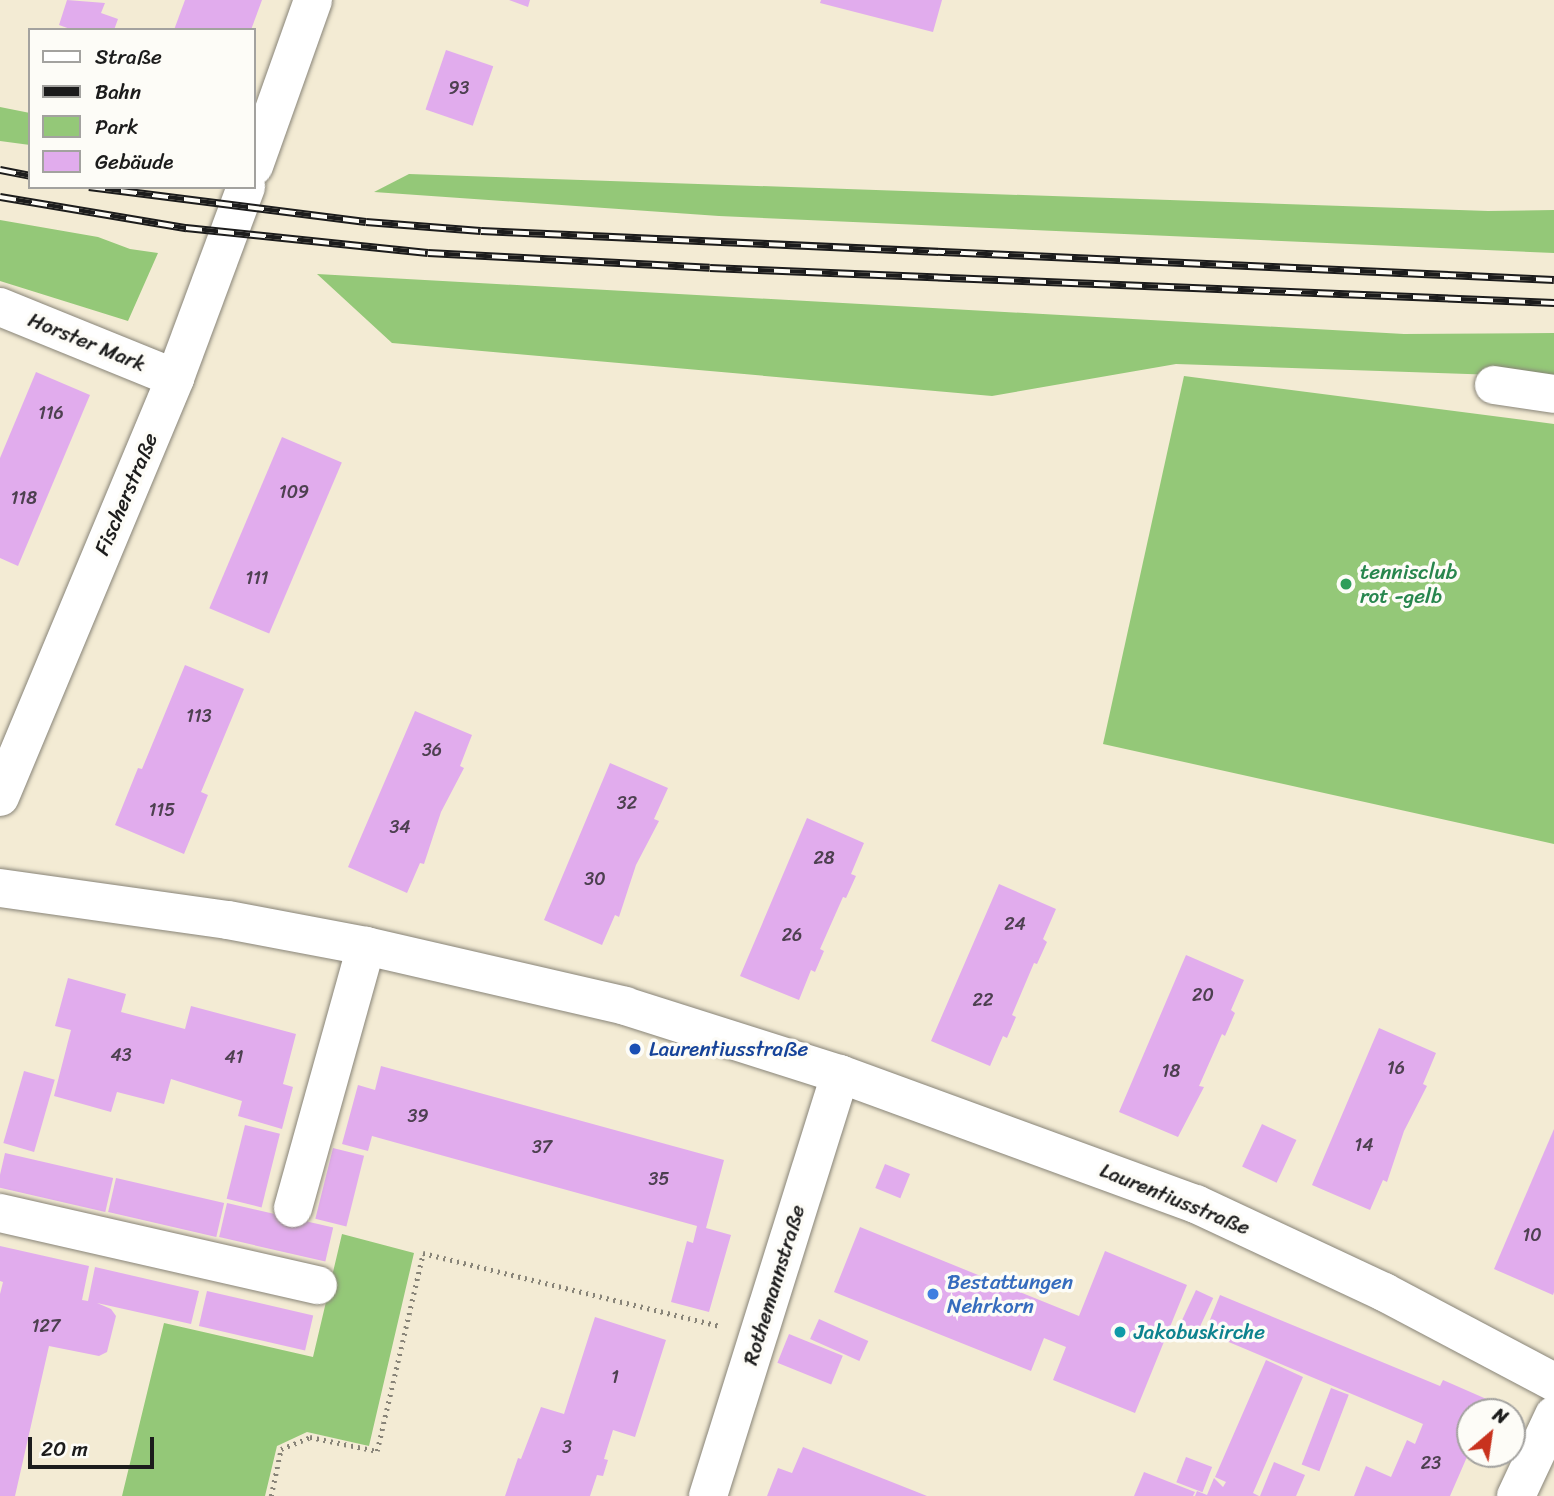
<!DOCTYPE html>
<html>
<head>
<meta charset="utf-8">
<style>
	body { margin:0 }
	#map { position:relative; width:1554px; height:1496px; overflow:hidden; background:#f3ebd4; font-family:Sriracha,sans-serif }
	div>[style] { position:absolute }
	.green>* { inset:0; background:#94c878 }
	.building>* { inset:0; background:#e1aced; transform-origin:0 0 }
	.path>* { height:4.5px; margin-top:-2.25px; transform-origin:0; background:repeating-linear-gradient(90deg,#888478 0 2px,transparent 0 7px) }
	.roads { filter:drop-shadow(0 0 2px #888478) drop-shadow(0 0 2px #888478) }
	.minor>* { height:38px; margin:-19px; padding:0 19px; transform-origin:19px; border-radius:19px; background:#fff }
	.rail>* { height:8px; margin-top:-4px; transform-origin:0; background:repeating-linear-gradient(90deg,#fdfcf7 0 16px,#1c1c1c 0 32px); box-sizing:border-box; border-block:2px solid #1c1c1c }
	.dots>* { width:19px; height:19px; translate:-50% -50%; box-sizing:border-box; border:4px solid #fdfcf7; border-radius:50% }
	span { translate:-50% -50%; white-space:nowrap; text-align:center; line-height:1.15; -webkit-text-stroke:7px #fdfcf7; paint-order:stroke }
	.number-label { font-size:18px; color:#4d4050 }
	.number-label span { -webkit-text-stroke-width:0 }
	.street-label { font-size:21px; color:#1c1c1c }
	.leisure-label { font-size:21px; color:#27864d }
	.left { translate:0 -50%; text-align:left }
	.transit-label { font-size:21px; color:#164399 }
	.shop-label { font-size:21px; color:#366cbe }
	.culture-label { font-size:21px; color:#0d838f }
	.legend { position:absolute; left:28px; top:28px; width:228px; height:161px; box-sizing:border-box; background:#fdfcf7; border:2px solid #a3a29f; margin:0; padding:9px 12px; list-style:none; font-size:21px; color:#1c1c1c }
	.legend li { display:flex; align-items:center; gap:14px; height:35px }
	.legend b { width:35px; border:2px solid #a3a29f }
	.north { position:absolute; left:1456px; top:1398px; width:70px; height:70px; box-sizing:border-box; background:#fdfcf7; border:2px solid #a3a29f; border-radius:50%; rotate:29deg; font-size:19px; font-weight:700; line-height:28px; text-align:center; color:#1c1c1c }
	.north::after { content:''; display:block; margin:auto; width:24px; height:32px; background:#c8321e; clip-path:polygon(50% 0,100% 100%,50% 72%,0 100%) }
	.scale { position:absolute; left:28px; top:1437px; width:126px; height:32px; box-sizing:border-box; border:4px solid #1c1c1c; border-top:0; padding-left:9px; font-size:21px; line-height:24px; white-space:nowrap; color:#1c1c1c; -webkit-text-stroke:5px #fdfcf7; paint-order:stroke }
</style>
</head>
<body>
<div id="map">
	<div class="green">
		<i style="clip-path:polygon(0 107px,30px 113px,30px 145px,0 141px)"></i>
		<i style="clip-path:polygon(409px 174px,1488px 211px,1554px 210px,1554px 253px,719px 216px,374px 192px)"></i>
		<i style="clip-path:polygon(0 220px,98px 237px,130px 249px,158px 253px,128px 321px,0 281px)"></i>
		<i style="clip-path:polygon(317px 274px,1404px 334px,1554px 333px,1554px 377px,1176px 364px,992px 396px,392px 343px)"></i>
		<i style="clip-path:polygon(1184px 376px,1554px 424px,1554px 844px,1103px 744px)"></i>
		<i style="clip-path:polygon(342px 1234px,414px 1253px,369px 1446px,307px 1432px,277px 1446px,265px 1496px,122px 1496px,164px 1323px,313px 1357px)"></i>
	</div>
	<div class="building">
		<i style="clip-path:polygon(67px 0,105px 3px,101px 13px,118px 19px,114px 30px,73px 30px,59px 25px)"></i>
		<i style="clip-path:polygon(185px 0,262px 0,251px 30px,174px 30px)"></i>
		<i style="clip-path:polygon(509px 0,530px 0,528px 7px)"></i>
		<i style="clip-path:polygon(821px 0,942px 0,933px 32px,820px 3px)"></i>
		<i style="left:446px;top:50px;width:50px;height:63px;rotate:19deg"></i>
		<i style="clip-path:polygon(36px 372px,90px 395px,18px 566px,0 558px,0 458px)"></i>
		<i style="left:282px;top:437px;width:65px;height:186px;rotate:23deg"></i>
		<i style="clip-path:polygon(185px 665px,244px 689px,201px 792px,208px 795px,184px 854px,115px 825px,138px 768px,142px 769px)"></i>
		<i style="clip-path:polygon(415px 711px,472px 735px,460px 766px,464px 768px,441px 812px,424px 864px,420px 863px,407px 893px,348px 867px)"></i>
		<i style="clip-path:polygon(610px 763px,668px 788px,654px 819px,659px 821px,636px 865px,619px 917px,615px 915px,602px 945px,544px 920px)"></i>
		<i style="clip-path:polygon(807px 818px,864px 843px,851px 874px,856px 876px,846px 898px,843px 897px,820px 949px,824px 951px,815px 972px,811px 970px,799px 1000px,740px 976px)"></i>
		<i style="clip-path:polygon(999px 884px,1056px 909px,1043px 939px,1047px 942px,1037px 964px,1034px 963px,1012px 1015px,1016px 1017px,1007px 1038px,1003px 1036px,990px 1066px,931px 1041px)"></i>
		<i style="clip-path:polygon(1186px 955px,1244px 980px,1231px 1010px,1235px 1013px,1225px 1036px,1222px 1034px,1199px 1086px,1204px 1087px,1178px 1137px,1119px 1112px)"></i>
		<i style="clip-path:polygon(68px 978px,126px 994px,121px 1012px,185px 1029px,191px 1006px,296px 1034px,283px 1084px,293px 1087px,282px 1129px,238px 1116px,242px 1101px,171px 1079px,164px 1104px,117px 1092px,111px 1112px,54px 1096px,71px 1030px,55px 1026px)"></i>
		<i style="clip-path:polygon(1379px 1028px,1436px 1053px,1423px 1084px,1427px 1086px,1404px 1131px,1387px 1182px,1383px 1180px,1370px 1210px,1312px 1185px)"></i>
		<i style="clip-path:polygon(381px 1066px,724px 1160px,706px 1228px,731px 1235px,709px 1312px,671px 1302px,687px 1241px,693px 1243px,697px 1226px,372px 1136px,368px 1151px,342px 1144px,358px 1085px,375px 1090px)"></i>
		<i style="left:24px;top:1071px;width:32px;height:75px;rotate:16deg"></i>
		<i style="left:1262px;top:1124px;width:38px;height:47px;rotate:25deg"></i>
		<i style="left:245px;top:1125px;width:36px;height:76px;rotate:14deg"></i>
		<i style="clip-path:polygon(1554px 1129px,1554px 1292px,1553px 1295px,1494px 1269px)"></i>
		<i style="left:333px;top:1148px;width:32px;height:73px;rotate:14deg"></i>
		<i style="left:5px;top:1153px;width:111px;height:35px;rotate:13deg"></i>
		<i style="left:885px;top:1164px;width:27px;height:26px;rotate:22deg"></i>
		<i style="left:116px;top:1178px;width:111px;height:35px;rotate:13deg"></i>
		<i style="left:227px;top:1203px;width:109px;height:35px;rotate:13deg"></i>
		<i style="clip-path:polygon(860px 1227px,1079px 1316px,1105px 1251px,1187px 1285px,1135px 1413px,1053px 1380px,1066px 1347px,1044px 1338px,1031px 1371px,834px 1292px)"></i>
		<i style="clip-path:polygon(0 1246px,89px 1266px,82px 1300px,88px 1301px,95px 1267px,199px 1291px,191px 1324px,97px 1303px,111px 1309px,116px 1316px,107px 1352px,99px 1356px,49px 1346px,15px 1496px,0 1496px,0 1294px,3px 1282px,0 1281px)"></i>
		<i style="left:1196px;top:1290px;width:19px;height:36px;rotate:25deg"></i>
		<i style="left:207px;top:1291px;width:109px;height:36px;rotate:13deg"></i>
		<i style="clip-path:polygon(1220px 1295px,1440px 1386px,1443px 1380px,1491px 1401px,1487px 1412px,1470px 1412px,1470px 1450px,1450px 1496px,1354px 1496px,1366px 1466px,1391px 1477px,1407px 1440px,1415px 1444px,1423px 1424px,1205px 1332px)"></i>
		<i style="clip-path:polygon(595px 1317px,666px 1340px,635px 1437px,613px 1430px,604px 1459px,608px 1460px,603px 1476px,597px 1475px,590px 1496px,505px 1496px,518px 1458px,521px 1459px,541px 1407px,564px 1414px)"></i>
		<i style="left:819px;top:1319px;width:54px;height:22px;rotate:24deg"></i>
		<i style="left:789px;top:1334px;width:58px;height:31px;rotate:22deg"></i>
		<i style="clip-path:polygon(1266px 1360px,1303px 1377px,1253px 1493px,1259px 1496px,1195px 1496px,1197px 1491px,1207px 1495px,1214px 1478px,1223px 1487px,1226px 1482px,1215px 1477px)"></i>
		<i style="left:1331px;top:1388px;width:19px;height:82px;rotate:21deg"></i>
		<i style="clip-path:polygon(803px 1447px,912px 1490px,927px 1496px,767px 1496px,778px 1468px,792px 1473px)"></i>
		<i style="left:1186px;top:1457px;width:28px;height:27px;rotate:21deg"></i>
		<i style="clip-path:polygon(1274px 1462px,1305px 1475px,1296px 1496px,1260px 1496px)"></i>
		<i style="clip-path:polygon(1144px 1472px,1195px 1492px,1193px 1496px,1134px 1496px)"></i>
	</div>
	<div class="path">
		<i style="left:271px;top:1496px;width:48px;rotate:-78deg"></i>
		<i style="left:281px;top:1449px;width:31px;rotate:-22deg"></i>
		<i style="left:310px;top:1437px;width:68px;rotate:11.8deg"></i>
		<i style="left:377px;top:1451px;width:203px;rotate:-76.9deg"></i>
		<i style="left:423px;top:1253px;width:306px;rotate:13.8deg"></i>
	</div>
	<div class="roads">
		<div class="minor">
			<i style="left:254px;top:166px;width:176px;rotate:-70.4deg"></i>
			<i style="left:0;top:307px;width:189px;rotate:22.1deg"></i>
			<i style="left:1494px;top:385px;width:61px;rotate:8.5deg"></i>
			<i style="left:0;top:797px;width:454px;rotate:-67.3deg"></i>
			<i style="left:175px;top:378px;width:204px;rotate:-69.6deg"></i>
			<i style="left:0;top:888px;width:230px;rotate:8deg"></i>
			<i style="left:228px;top:920px;width:140px;rotate:10.7deg"></i>
			<i style="left:366px;top:946px;width:266px;rotate:13deg"></i>
			<i style="left:625px;top:1006px;width:225px;rotate:17.6deg"></i>
			<i style="left:840px;top:1074px;width:379px;rotate:20.1deg"></i>
			<i style="left:1196px;top:1204px;width:208px;rotate:25.1deg"></i>
			<i style="left:1384px;top:1292px;width:192px;rotate:27.9deg"></i>
			<i style="left:293px;top:1208px;width:272px;rotate:-74.4deg"></i>
			<i style="left:0;top:1213px;width:326px;rotate:12.8deg"></i>
			<i style="left:708px;top:1496px;width:442px;rotate:-72.6deg"></i>
			<i style="left:1516px;top:1496px;width:89px;rotate:-64.9deg"></i>
		</div>
	</div>
	<div class="rail">
		<i style="left:0;top:170px;width:31px;rotate:11deg"></i>
		<i style="left:89px;top:187px;width:279px;rotate:7.2deg"></i>
		<i style="left:366px;top:222px;width:115px;rotate:4.5deg"></i>
		<i style="left:481px;top:231px;width:1074px;rotate:2.61deg"></i>
		<i style="left:0;top:197px;width:189px;rotate:9.5deg"></i>
		<i style="left:186px;top:228px;width:243px;rotate:5.9deg"></i>
		<i style="left:428px;top:253px;width:282px;rotate:3deg"></i>
		<i style="left:710px;top:268px;width:845px;rotate:2.37deg"></i>
	</div>
	<div class="dots">
		<i style="left:1346px;top:584px;background:#2e9e5b"></i>
		<i style="left:635px;top:1049px;background:#1a4fb4"></i>
		<i style="left:933px;top:1294px;background:#3f7fe0"></i>
		<i style="left:1120px;top:1332px;background:#0f9aa8"></i>
	</div>
	<div class="number-label">
		<span style="left:459px;top:88px">93</span>
		<span style="left:51px;top:413px">116</span>
		<span style="left:294px;top:492px">109</span>
		<span style="left:24px;top:498px">118</span>
		<span style="left:257px;top:578px">111</span>
		<span style="left:199px;top:716px">113</span>
		<span style="left:432px;top:750px">36</span>
		<span style="left:627px;top:803px">32</span>
		<span style="left:162px;top:810px">115</span>
		<span style="left:400px;top:827px">34</span>
		<span style="left:824px;top:858px">28</span>
		<span style="left:595px;top:879px">30</span>
		<span style="left:1015px;top:924px">24</span>
		<span style="left:792px;top:935px">26</span>
		<span style="left:1203px;top:995px">20</span>
		<span style="left:983px;top:1000px">22</span>
		<span style="left:121px;top:1055px">43</span>
		<span style="left:234px;top:1057px">41</span>
		<span style="left:1396px;top:1068px">16</span>
		<span style="left:1171px;top:1071px">18</span>
		<span style="left:418px;top:1116px">39</span>
		<span style="left:1364px;top:1145px">14</span>
		<span style="left:542px;top:1147px">37</span>
		<span style="left:659px;top:1179px">35</span>
		<span style="left:1532px;top:1235px">10</span>
		<span style="left:46px;top:1326px">127</span>
		<span style="left:615px;top:1377px">1</span>
		<span style="left:567px;top:1447px">3</span>
		<span style="left:1431px;top:1463px">23</span>
	</div>
	<div class="street-label">
		<span style="left:87px;top:342px;rotate:22deg">Horster Mark</span>
		<span style="left:126px;top:494px;rotate:-67deg">Fischerstraße</span>
		<span style="left:1175px;top:1199px;rotate:22deg">Laurentiusstraße</span>
		<span style="left:774px;top:1285px;rotate:-73deg">Rothemannstraße</span>
	</div>
	<div class="leisure-label">
		<span class="left" style="left:1360px;top:584px">tennisclub<br>rot -gelb</span>
	</div>
	<div class="transit-label">
		<span class="left" style="left:649px;top:1049px">Laurentiusstraße</span>
	</div>
	<div class="shop-label">
		<span class="left" style="left:947px;top:1294px">Bestattungen<br>Nehrkorn</span>
	</div>
	<div class="culture-label">
		<span class="left" style="left:1134px;top:1332px">Jakobuskirche</span>
	</div>
	<ul class="legend">
	<li><b style="height:9px;background:#fff"></b>Straße</li>
	<li><b style="height:9px;background:#1c1c1c"></b>Bahn</li>
	<li><b style="height:19px;background:#94c878"></b>Park</li>
	<li><b style="height:19px;background:#e1aced"></b>Gebäude</li>
	</ul>
	<div class="north">N</div>
	<div class="scale">20 m</div>
</div>
</body>
</html>
